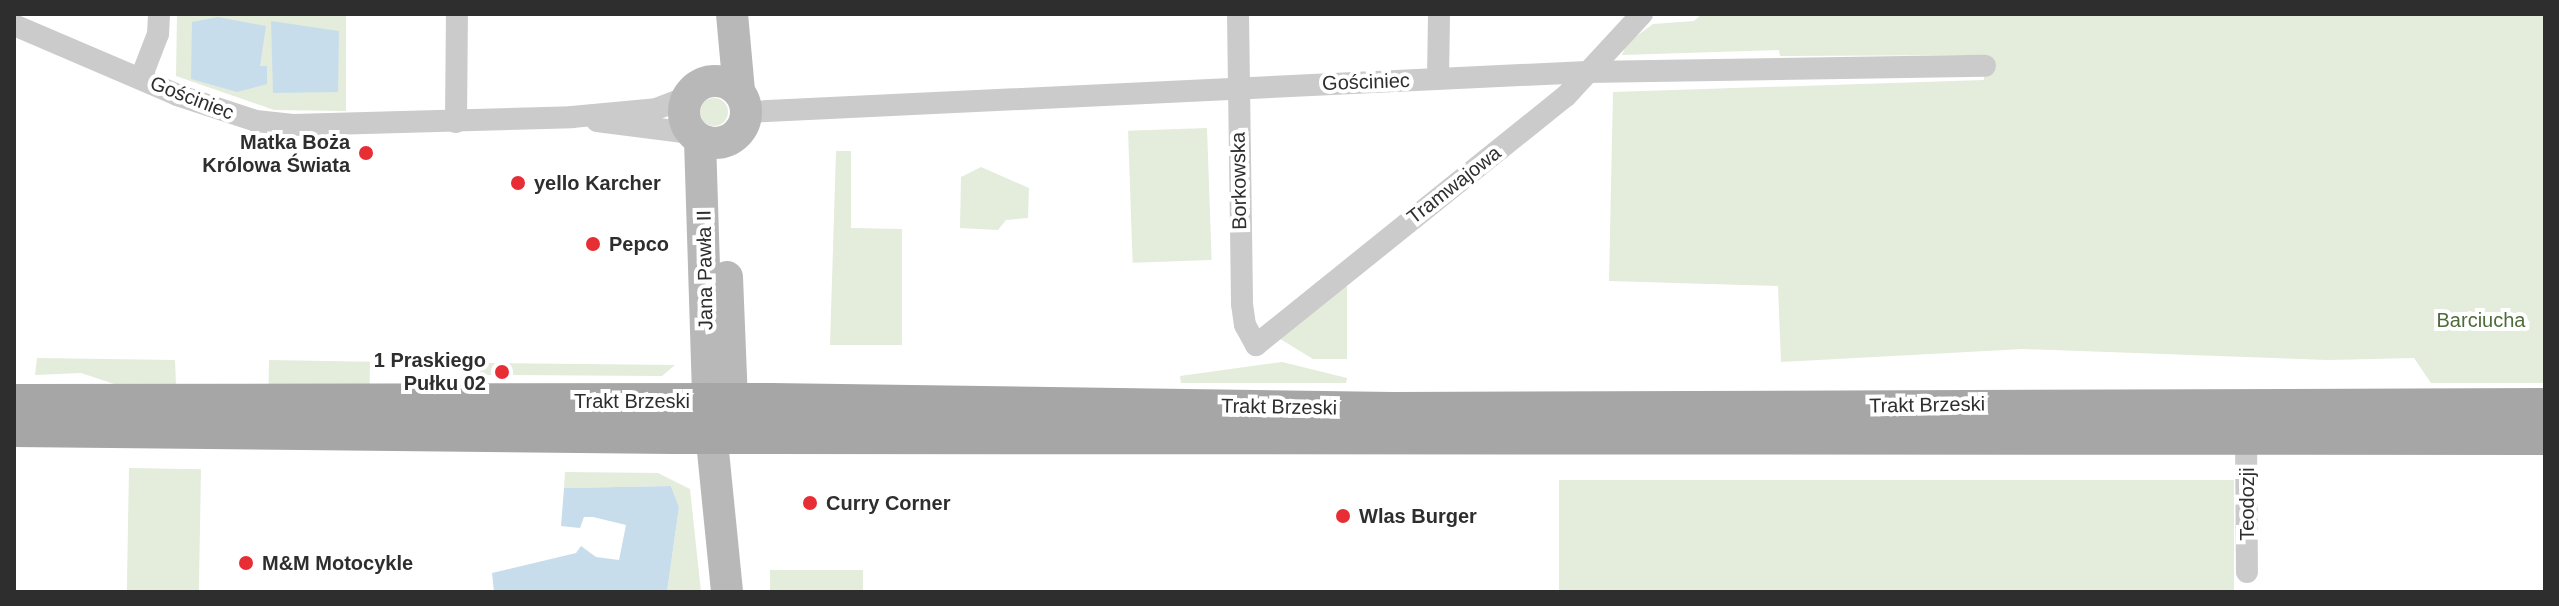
<!DOCTYPE html>
<html>
<head>
<meta charset="utf-8">
<style>
	body { margin:0 }
	#map { position:relative; width:2559px; height:606px; overflow:hidden; background:#fff; font-family:Helvetica,sans-serif }
	div>[style] { position:absolute }
	.green>* { inset:0; background:#e4ecdc; transform-origin:0 0 }
	.round { border-radius:50% }
	.water>* { inset:0; background:#c8ddec }
	.street>* { height:22px; margin:-11px; padding:0 11px; transform-origin:11px; border-radius:11px; background:#cbcbcb }
	.secondary>* { height:32px; margin:-16px; padding:0 16px; transform-origin:16px; border-radius:16px; background:#b8b8b8 }
	.secondary>.ring { margin:-16px; padding:0; box-sizing:content-box; background:none; border:32px solid #b8b8b8; border-radius:50% }
	.primary>* { height:36px; margin:-18px; padding:0 18px; transform-origin:18px; border-radius:18px; background:#a6a6a6 }
	.dots>* { width:22px; height:22px; translate:-50% -50%; box-sizing:border-box; border:4px solid #fff; border-radius:50% }
	span { translate:-50% -50%; white-space:nowrap; text-align:center; line-height:1.15; -webkit-text-stroke:8px #fff; paint-order:stroke }
	.street-label { font-size:20px; color:#2e2e2e }
	.poi-label { font-size:20px; color:#2e2e2e; font-weight:700 }
	.right { translate:-100% -50%; text-align:right }
	.left { translate:0 -50%; text-align:left }
	.park-label { font-size:20px; color:#506b3b }
	.frame { position:absolute; inset:0; border:16px solid #2e2e2e; pointer-events:none }
</style>
</head>
<body>
<div id="map">
	<div class="green">
		<i style="clip-path:polygon(177px 14px,346px 14px,346px 111px,274px 110px,176px 76px)"></i>
		<i style="clip-path:polygon(1702px 14px,2545px 14px,2545px 383px,2431px 383px,2414px 358px,2328px 360px,2023px 349px,1781px 362px,1778px 286px,1609px 281px,1613px 92px,1984px 80px,1985px 55px,1780px 56px,1779px 50px,1622px 55px,1627px 43px,1653px 24px,1694px 21px)"></i>
		<i class="round" style="left:700px;top:98px;width:28px;height:28px"></i>
		<i style="left:1207px;top:128px;width:132px;height:79px;rotate:88deg"></i>
		<i style="clip-path:polygon(836px 151px,851px 151px,851px 228px,902px 229px,902px 345px,830px 345px)"></i>
		<i style="clip-path:polygon(981px 167px,1029px 188px,1028px 218px,1006px 220px,998px 230px,960px 228px,961px 177px)"></i>
		<i style="clip-path:polygon(1347px 282px,1347px 359px,1313px 359px,1277px 337px)"></i>
		<i style="clip-path:polygon(37px 358px,175px 360px,176px 384px,114px 384px,81px 373px,35px 375px)"></i>
		<i style="left:269px;top:360px;width:101px;height:24px;rotate:1deg"></i>
		<i style="clip-path:polygon(1282px 362px,1347px 378px,1346px 383px,1181px 383px,1180px 376px)"></i>
		<i style="clip-path:polygon(480px 363px,675px 365px,662px 376px,513px 375px,511px 368px,492px 368px,492px 375px,480px 375px)"></i>
		<i style="left:129px;top:468px;width:72px;height:124px;rotate:1deg"></i>
		<i style="clip-path:polygon(565px 472px,658px 473px,690px 489px,701px 592px,667px 592px,679px 507px,671px 486px,564px 488px)"></i>
		<i style="left:1559px;top:480px;width:675px;height:112px"></i>
		<i style="left:770px;top:570px;width:93px;height:22px"></i>
	</div>
	<div class="water">
		<i style="clip-path:polygon(218px 17px,266px 26px,260px 66px,267px 66px,267px 84px,237px 92px,191px 79px,192px 22px)"></i>
		<i style="clip-path:polygon(271px 21px,339px 31px,338px 92px,273px 93px)"></i>
		<i style="clip-path:polygon(671px 486px,679px 507px,667px 592px,494px 592px,492px 573px,576px 553px,581px 546px,596px 557px,619px 560px,626px 525px,593px 517px,584px 517px,580px 528px,561px 526px,564px 488px)"></i>
	</div>
	<div class="street">
		<i style="left:1238px;top:14px;width:290px;rotate:89.2deg"></i>
		<i style="left:1242px;top:304px;width:21px;rotate:82deg"></i>
		<i style="left:1245px;top:325px;width:23px;rotate:61deg"></i>
		<i style="left:1256px;top:345px;width:398px;rotate:-38.8deg"></i>
		<i style="left:1566px;top:96px;width:112px;rotate:-47.2deg"></i>
		<i style="left:14px;top:25px;width:177px;rotate:23.2deg"></i>
		<i style="left:177px;top:95px;width:83px;rotate:18.2deg"></i>
		<i style="left:256px;top:121px;width:37px;rotate:6deg"></i>
		<i style="left:293px;top:125px;width:279px;rotate:-1.6deg"></i>
		<i style="left:572px;top:117px;width:84px;rotate:-5.4deg"></i>
		<i style="left:656px;top:109px;width:33px;rotate:-21deg"></i>
		<i style="left:141px;top:78px;width:47px;rotate:-68.9deg"></i>
		<i style="left:158px;top:34px;width:20px;rotate:-87deg"></i>
		<i style="left:1438px;top:79px;width:65px;rotate:-89.1deg"></i>
		<i style="left:747px;top:112px;width:841px;rotate:-2.73deg"></i>
		<i style="left:1587px;top:72px;width:398px;rotate:-0.9deg"></i>
		<i style="left:597px;top:121px;width:95px;rotate:7.3deg"></i>
		<i style="left:456px;top:122px;width:108px;rotate:-89.5deg"></i>
		<i style="left:2246px;top:436px;width:136px;rotate:89.6deg"></i>
	</div>
	<div class="secondary">
		<i style="left:732px;top:14px;width:77px;rotate:84.8deg"></i>
		<i class="ring" style="left:684px;top:81px;width:30px;height:30px"></i>
		<i style="left:700px;top:140px;width:261px;rotate:88.2deg"></i>
		<i style="left:708px;top:401px;width:192px;rotate:84.3deg"></i>
		<i style="left:727px;top:277px;width:150px;rotate:87.7deg"></i>
	</div>
	<div class="primary">
		<i style="left:14px;top:402px;width:756px;rotate:-0.08deg"></i>
		<i style="left:770px;top:401px;width:623px;rotate:0.83deg"></i>
		<i style="left:1393px;top:410px;width:1152px;rotate:-0.2deg"></i>
		<i style="left:14px;top:429px;width:659px;rotate:0.61deg"></i>
		<i style="left:673px;top:436px;width:1872px;rotate:0.03deg"></i>
	</div>
	<div class="dots">
		<i style="left:366px;top:153px;background:#e82e35"></i>
		<i style="left:518px;top:183px;background:#e82e35"></i>
		<i style="left:593px;top:244px;background:#e82e35"></i>
		<i style="left:502px;top:372px;background:#e82e35"></i>
		<i style="left:810px;top:503px;background:#e82e35"></i>
		<i style="left:1343px;top:516px;background:#e82e35"></i>
		<i style="left:246px;top:563px;background:#e82e35"></i>
	</div>
	<div class="street-label">
		<span style="left:1366px;top:82px;rotate:-2deg">Gościniec</span>
		<span style="left:192px;top:98px;rotate:21deg">Gościniec</span>
		<span style="left:1239px;top:181px;rotate:-91deg">Borkowska</span>
		<span style="left:1454px;top:185px;rotate:-38deg">Tramwajowa</span>
		<span style="left:705px;top:270px;rotate:-91deg">Jana Pawła II</span>
		<span style="left:632px;top:401px">Trakt Brzeski</span>
		<span style="left:1927px;top:405px;rotate:-1deg">Trakt Brzeski</span>
		<span style="left:1279px;top:407px;rotate:1deg">Trakt Brzeski</span>
		<span style="left:2247px;top:504px;rotate:-90deg">Teodozji</span>
	</div>
	<div class="poi-label">
		<span class="right" style="left:350px;top:154px">Matka Boża<br>Królowa Świata</span>
		<span class="left" style="left:534px;top:183px">yello Karcher</span>
		<span class="left" style="left:609px;top:244px">Pepco</span>
		<span class="right" style="left:486px;top:372px">1 Praskiego<br>Pułku 02</span>
		<span class="left" style="left:826px;top:503px">Curry Corner</span>
		<span class="left" style="left:1359px;top:516px">Wlas Burger</span>
		<span class="left" style="left:262px;top:563px">M&amp;M Motocykle</span>
	</div>
	<div class="park-label">
		<span style="left:2481px;top:320px">Barciucha</span>
	</div>
	<div class="frame"></div>
</div>
</body>
</html>
